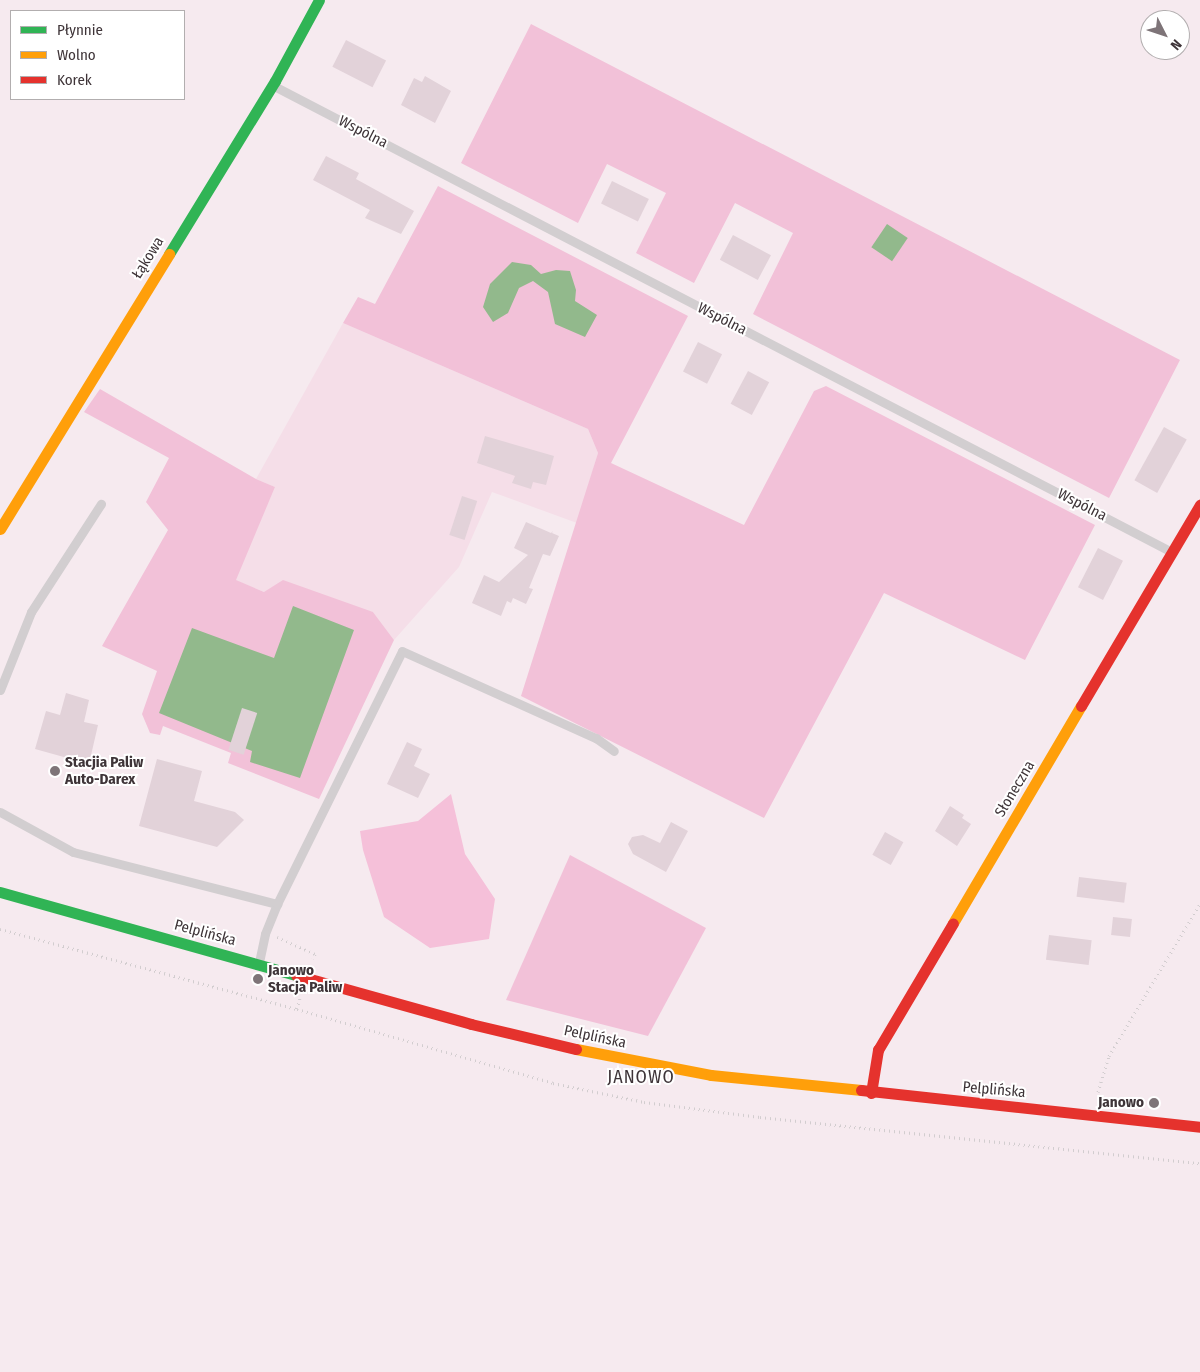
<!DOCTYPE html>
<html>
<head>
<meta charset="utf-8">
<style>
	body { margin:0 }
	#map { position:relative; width:1200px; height:1372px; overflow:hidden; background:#f6eaef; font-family:"Fira Sans Condensed",sans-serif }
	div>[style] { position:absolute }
	.built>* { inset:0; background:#f5dee8 }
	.green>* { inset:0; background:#f2c1d8 }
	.forest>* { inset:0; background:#f5c0d9 }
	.water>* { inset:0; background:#92b98c; transform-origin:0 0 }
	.building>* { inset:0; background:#e2d2d9; transform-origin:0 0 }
	.path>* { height:3px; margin-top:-1.5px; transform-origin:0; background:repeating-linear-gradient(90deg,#d2cdcf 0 1px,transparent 0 5px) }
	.lane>* { height:9px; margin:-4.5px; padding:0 4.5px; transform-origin:4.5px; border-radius:4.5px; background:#d2ced0 }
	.fast>* { height:11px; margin:-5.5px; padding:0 5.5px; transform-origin:5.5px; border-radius:5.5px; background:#30b455 }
	.slow>* { height:11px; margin:-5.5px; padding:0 5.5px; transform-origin:5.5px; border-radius:5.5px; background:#ff9f0a }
	.jam>* { height:11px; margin:-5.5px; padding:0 5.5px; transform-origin:5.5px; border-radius:5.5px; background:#e5322d }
	.dots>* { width:14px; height:14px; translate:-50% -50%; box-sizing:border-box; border:2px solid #fff; border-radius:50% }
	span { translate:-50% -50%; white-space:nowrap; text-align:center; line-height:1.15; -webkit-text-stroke:4px #fff; paint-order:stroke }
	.street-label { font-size:15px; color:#3e3438 }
	.poi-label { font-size:15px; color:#3e3438; font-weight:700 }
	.left { translate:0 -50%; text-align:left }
	.right { translate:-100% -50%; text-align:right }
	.quarter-label { font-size:18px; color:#3e3438; letter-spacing:1px }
	.legend { position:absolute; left:10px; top:10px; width:175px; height:90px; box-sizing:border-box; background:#fff; border:1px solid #b2aeaf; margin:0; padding:6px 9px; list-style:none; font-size:15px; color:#3e3438 }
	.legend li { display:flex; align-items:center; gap:10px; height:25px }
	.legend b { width:25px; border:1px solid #b2aeaf }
	.north { position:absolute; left:1140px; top:10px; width:50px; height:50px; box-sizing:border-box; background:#fff; border:1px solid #b2aeaf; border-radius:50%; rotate:131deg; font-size:14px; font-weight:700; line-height:20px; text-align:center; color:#3e3438 }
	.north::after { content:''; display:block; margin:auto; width:18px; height:22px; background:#7e7478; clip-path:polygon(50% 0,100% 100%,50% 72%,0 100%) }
</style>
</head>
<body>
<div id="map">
	<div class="built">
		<i style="clip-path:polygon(343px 323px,588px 429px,598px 453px,577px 523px,492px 492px,459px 567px,394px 640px,373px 612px,264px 592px,235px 580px,275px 487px,256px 479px)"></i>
	</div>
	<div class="green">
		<i style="clip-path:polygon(531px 24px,1180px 360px,1109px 498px,753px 314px,793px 233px,735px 203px,694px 283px,636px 253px,666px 193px,607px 164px,578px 223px,461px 163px)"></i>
		<i style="clip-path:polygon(438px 186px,688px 316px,611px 463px,744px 525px,814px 391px,826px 386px,1095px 525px,1025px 660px,884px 593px,764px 818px,521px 696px,598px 453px,588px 429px,343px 323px,358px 297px,375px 304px)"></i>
		<i style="clip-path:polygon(100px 389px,256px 479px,275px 487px,236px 580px,264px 592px,283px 580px,373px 612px,394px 640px,319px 799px,228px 763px,231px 753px,163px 726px,160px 735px,150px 733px,142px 714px,157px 671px,102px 646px,168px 530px,146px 502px,169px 458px,84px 412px)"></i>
		<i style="clip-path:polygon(570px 855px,706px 928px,648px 1036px,506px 1000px)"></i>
	</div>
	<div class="forest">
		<i style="clip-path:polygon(451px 794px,465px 854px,495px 899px,489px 939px,430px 948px,384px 917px,363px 850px,360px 831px,418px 821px)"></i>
	</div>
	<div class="water">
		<i style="left:887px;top:224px;width:25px;height:28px;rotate:34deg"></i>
		<i style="clip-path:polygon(512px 262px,531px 265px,541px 274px,556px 270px,570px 271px,576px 290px,575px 301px,597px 315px,585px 337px,555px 324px,548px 292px,533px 281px,519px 288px,508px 313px,493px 322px,483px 307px,490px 284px)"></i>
		<i style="clip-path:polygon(293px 606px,354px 630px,300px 778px,250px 762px,252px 751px,159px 713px,192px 628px,274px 658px)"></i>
	</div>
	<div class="building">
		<i style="left:346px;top:40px;width:45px;height:30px;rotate:27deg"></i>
		<i style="clip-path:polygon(425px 76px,451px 91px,435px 123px,401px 105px,414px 78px,422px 82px)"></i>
		<i style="clip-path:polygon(326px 156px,359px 173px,356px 179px,414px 211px,401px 234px,365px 218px,370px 210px,313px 180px)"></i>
		<i style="left:612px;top:181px;width:41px;height:25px;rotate:26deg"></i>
		<i style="left:733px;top:235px;width:43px;height:28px;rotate:28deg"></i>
		<i style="left:698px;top:342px;width:27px;height:33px;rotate:27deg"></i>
		<i style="left:748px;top:371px;width:24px;height:37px;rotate:28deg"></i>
		<i style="left:1164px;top:427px;width:26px;height:61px;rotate:29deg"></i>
		<i style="clip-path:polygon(485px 436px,554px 456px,546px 485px,533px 482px,531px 489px,512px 483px,515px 476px,477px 463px)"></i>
		<i style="left:462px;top:496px;width:16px;height:41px;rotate:18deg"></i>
		<i style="clip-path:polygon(526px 522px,551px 533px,553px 531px,552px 533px,559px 536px,550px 556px,543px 554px,529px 588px,533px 589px,526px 604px,513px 598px,511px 603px,507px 601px,501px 616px,472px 603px,484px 575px,499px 582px,528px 555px,514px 548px)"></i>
		<i style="left:1098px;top:548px;width:28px;height:44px;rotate:27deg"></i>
		<i style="clip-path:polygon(66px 693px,89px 700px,84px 722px,98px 725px,89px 764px,35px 749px,46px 711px,60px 715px)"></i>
		<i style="left:242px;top:708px;width:16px;height:44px;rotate:18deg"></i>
		<i style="clip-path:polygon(407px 742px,422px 749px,414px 766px,430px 774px,418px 798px,387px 784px)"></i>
		<i style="clip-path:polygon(157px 759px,202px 771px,194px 801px,235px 812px,244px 820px,217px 847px,139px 826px)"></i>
		<i style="clip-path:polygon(950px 806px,964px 815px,962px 818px,971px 824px,957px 846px,935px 831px)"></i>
		<i style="clip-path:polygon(671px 822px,688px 831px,666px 872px,633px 854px,628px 844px,632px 837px,643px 835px,660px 843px)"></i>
		<i style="left:885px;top:832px;width:21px;height:26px;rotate:29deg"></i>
		<i style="left:1079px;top:877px;width:48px;height:20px;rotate:7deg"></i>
		<i style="left:1113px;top:917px;width:19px;height:18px;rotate:6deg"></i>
		<i style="left:1049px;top:935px;width:43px;height:25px;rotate:7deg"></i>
	</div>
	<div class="path">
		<i style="left:0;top:929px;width:308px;rotate:15.1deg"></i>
		<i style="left:297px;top:1009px;width:266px;rotate:16.1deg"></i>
		<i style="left:553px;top:1083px;width:93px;rotate:11.8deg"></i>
		<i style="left:644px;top:1102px;width:117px;rotate:7.4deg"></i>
		<i style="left:760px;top:1117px;width:442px;rotate:6deg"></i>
		<i style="left:277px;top:937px;width:42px;rotate:24.1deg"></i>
		<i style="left:315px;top:954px;width:5px;rotate:112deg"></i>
		<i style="left:297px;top:1009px;width:11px;rotate:-75deg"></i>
		<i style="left:1098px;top:1092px;width:38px;rotate:-73deg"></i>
		<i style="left:1109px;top:1056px;width:177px;rotate:-59.1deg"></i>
	</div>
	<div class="lane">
		<i style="left:274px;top:86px;width:1012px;rotate:27.43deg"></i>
		<i style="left:0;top:690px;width:84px;rotate:-68.3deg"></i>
		<i style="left:31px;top:612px;width:129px;rotate:-57.1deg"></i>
		<i style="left:0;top:812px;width:83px;rotate:28.7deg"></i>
		<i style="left:73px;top:852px;width:211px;rotate:14.3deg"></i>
		<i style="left:277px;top:904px;width:32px;rotate:112deg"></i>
		<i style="left:265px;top:934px;width:30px;rotate:102deg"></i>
		<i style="left:277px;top:904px;width:282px;rotate:-63.7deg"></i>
		<i style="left:402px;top:651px;width:213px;rotate:24.2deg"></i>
		<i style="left:596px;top:738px;width:22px;rotate:36deg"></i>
	</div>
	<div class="fast">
		<i style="left:169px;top:254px;width:203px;rotate:-58.5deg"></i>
		<i style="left:275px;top:81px;width:92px;rotate:-61.5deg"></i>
		<i style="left:0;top:892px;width:307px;rotate:15.7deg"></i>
	</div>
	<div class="slow">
		<i style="left:0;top:529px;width:323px;rotate:-58.4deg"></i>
		<i style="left:953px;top:923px;width:252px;rotate:-59.5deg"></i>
		<i style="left:576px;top:1049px;width:137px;rotate:10.9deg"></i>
		<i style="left:711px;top:1075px;width:151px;rotate:5.7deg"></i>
	</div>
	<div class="jam">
		<i style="left:1081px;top:706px;width:234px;rotate:-59.4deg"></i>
		<i style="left:296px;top:975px;width:182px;rotate:15.6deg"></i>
		<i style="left:471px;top:1024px;width:108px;rotate:13.4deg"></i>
		<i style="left:861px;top:1090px;width:341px;rotate:6.2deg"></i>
		<i style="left:871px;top:1093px;width:44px;rotate:-80.8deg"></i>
		<i style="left:878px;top:1050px;width:147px;rotate:-59.4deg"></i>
	</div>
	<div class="dots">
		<i style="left:55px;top:771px;background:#7e7478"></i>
		<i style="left:258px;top:979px;background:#7e7478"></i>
		<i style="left:1154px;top:1103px;background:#7e7478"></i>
	</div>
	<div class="street-label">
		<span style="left:363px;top:132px;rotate:27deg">Wspólna</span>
		<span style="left:148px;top:258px;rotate:-58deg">Łąkowa</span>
		<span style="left:722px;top:319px;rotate:27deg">Wspólna</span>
		<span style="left:1082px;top:505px;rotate:27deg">Wspólna</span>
		<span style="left:1015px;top:789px;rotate:-59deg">Słoneczna</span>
		<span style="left:205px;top:933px;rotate:15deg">Pelplińska</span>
		<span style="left:595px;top:1037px;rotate:12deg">Pelplińska</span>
		<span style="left:994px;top:1090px;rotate:5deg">Pelplińska</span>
	</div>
	<div class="poi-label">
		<span class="left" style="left:65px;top:771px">Stacjia Paliw<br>Auto-Darex</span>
		<span class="left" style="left:268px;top:979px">Janowo<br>Stacja Paliw</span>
		<span class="right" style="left:1144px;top:1103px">Janowo</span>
	</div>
	<div class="quarter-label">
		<span style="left:641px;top:1077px">JANOWO</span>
	</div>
	<ul class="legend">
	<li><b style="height:6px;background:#30b455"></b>Płynnie</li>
	<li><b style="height:6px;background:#ff9f0a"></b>Wolno</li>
	<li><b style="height:6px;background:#e5322d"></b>Korek</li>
	</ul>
	<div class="north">N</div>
</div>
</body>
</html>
